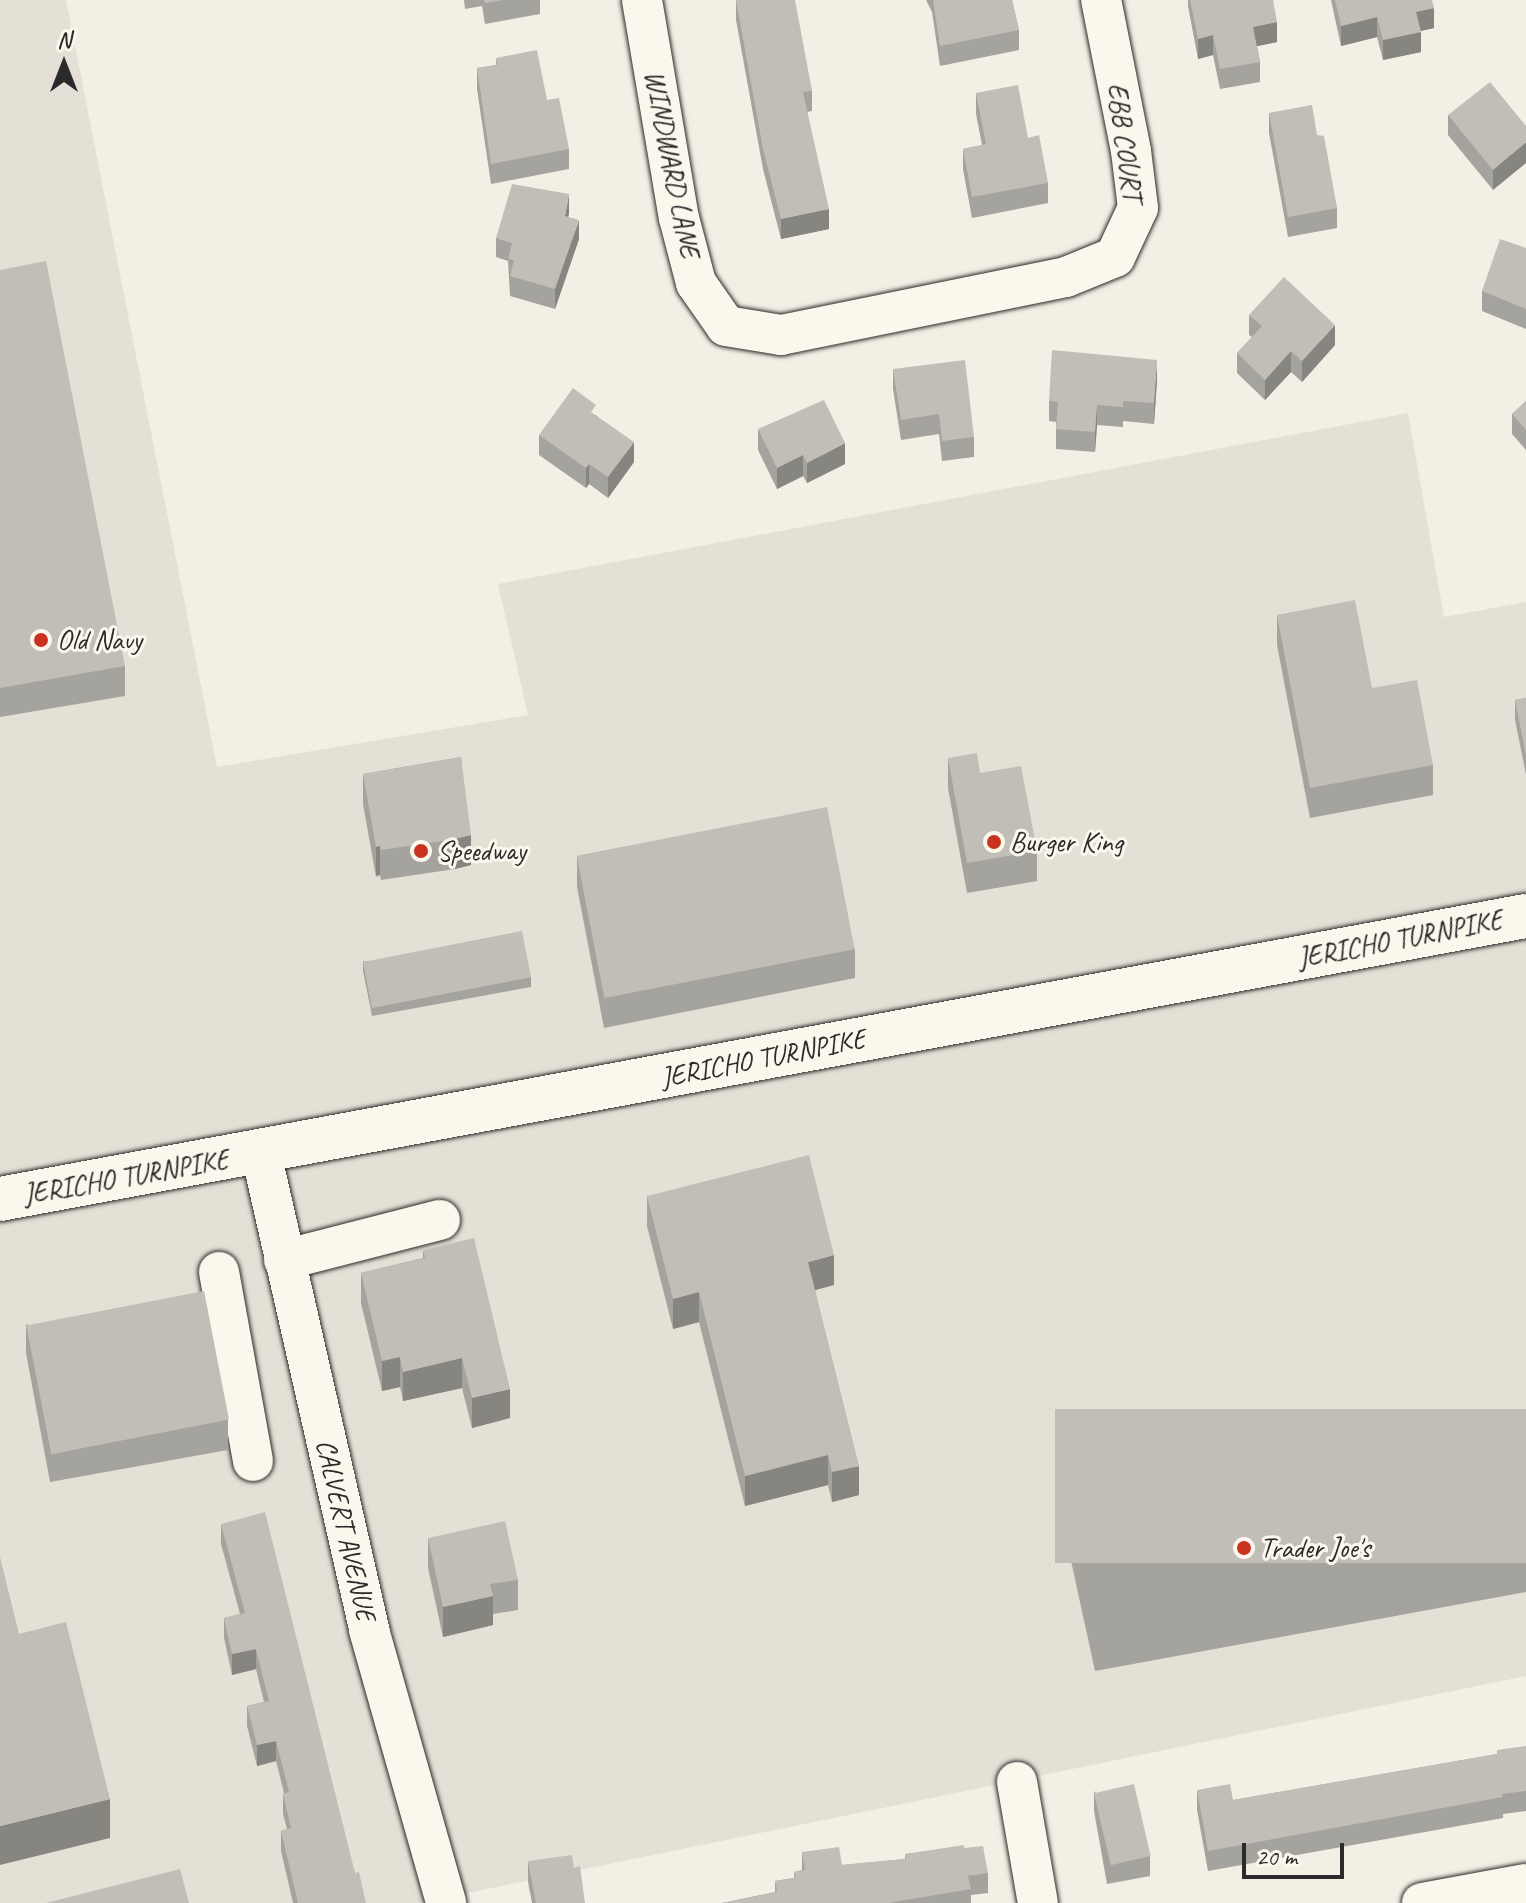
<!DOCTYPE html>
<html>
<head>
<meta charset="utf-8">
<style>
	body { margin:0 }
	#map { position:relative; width:1526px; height:1903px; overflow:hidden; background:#f3efe4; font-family:Caveat,sans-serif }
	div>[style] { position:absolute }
	.built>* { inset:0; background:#e4e0d6 }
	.roads { filter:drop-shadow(0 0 2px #2b2b2b) drop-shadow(0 0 2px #2b2b2b) }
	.minor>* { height:40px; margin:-20px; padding:0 20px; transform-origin:20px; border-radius:20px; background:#fbf7ec }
	.major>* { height:44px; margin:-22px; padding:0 22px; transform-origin:22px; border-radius:22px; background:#fbf7ec }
	.wall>* { inset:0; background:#a5a39d }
	.shaded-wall>* { inset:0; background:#86857f; transform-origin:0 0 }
	.building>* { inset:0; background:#c0beb6; transform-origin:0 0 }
	.dots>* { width:22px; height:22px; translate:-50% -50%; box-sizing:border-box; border:4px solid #fbf7ec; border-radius:50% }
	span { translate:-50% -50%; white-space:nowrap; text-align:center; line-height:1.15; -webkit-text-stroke:6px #fbf7ec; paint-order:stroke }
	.street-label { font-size:28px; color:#2b2b2b }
	.poi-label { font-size:28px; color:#2b2b2b }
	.left { translate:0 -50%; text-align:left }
	.north { position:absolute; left:24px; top:24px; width:80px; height:80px; -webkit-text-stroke:6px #fbf7ec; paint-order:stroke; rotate:0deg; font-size:22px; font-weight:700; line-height:32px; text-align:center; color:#2b2b2b }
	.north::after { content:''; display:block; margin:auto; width:28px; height:36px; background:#2b2b2b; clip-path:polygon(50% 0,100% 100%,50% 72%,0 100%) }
	.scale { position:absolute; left:1242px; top:1843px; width:102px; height:36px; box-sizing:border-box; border:4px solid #2b2b2b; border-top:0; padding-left:10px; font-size:24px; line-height:28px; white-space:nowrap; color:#2b2b2b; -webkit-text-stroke:6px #fbf7ec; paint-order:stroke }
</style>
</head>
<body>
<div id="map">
	<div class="built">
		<i style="clip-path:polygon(0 0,66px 0,217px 767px,528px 715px,498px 584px,1408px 413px,1444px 617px,1526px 602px,1526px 1676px,419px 1903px,0 1903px)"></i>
	</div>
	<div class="roads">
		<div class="minor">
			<i style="left:642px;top:0;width:221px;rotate:80.4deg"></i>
			<i style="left:679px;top:218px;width:67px;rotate:75.3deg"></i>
			<i style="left:696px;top:283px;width:52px;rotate:55.1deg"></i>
			<i style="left:726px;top:326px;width:56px;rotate:9.3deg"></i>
			<i style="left:781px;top:335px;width:291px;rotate:-11.5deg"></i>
			<i style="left:1066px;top:277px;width:53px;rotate:-22.2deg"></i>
			<i style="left:1115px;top:257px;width:54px;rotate:-64.9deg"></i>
			<i style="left:1138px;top:208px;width:57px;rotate:-97deg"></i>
			<i style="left:1131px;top:151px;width:154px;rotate:-101.2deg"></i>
			<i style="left:261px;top:1153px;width:489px;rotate:77.2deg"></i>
			<i style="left:369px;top:1630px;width:284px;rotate:74.2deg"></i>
			<i style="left:284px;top:1260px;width:161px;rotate:-14.4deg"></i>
			<i style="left:219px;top:1272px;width:192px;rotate:79.8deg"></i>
			<i style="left:1017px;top:1782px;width:123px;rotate:80.2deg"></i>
			<i style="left:1422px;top:1903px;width:106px;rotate:-10.4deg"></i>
		</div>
		<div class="major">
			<i style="left:0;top:1199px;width:1552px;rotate:-10.51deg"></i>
		</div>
	</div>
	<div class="wall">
		<i style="clip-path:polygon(464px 0,540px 0,540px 14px,485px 24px,482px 6px,465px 9px)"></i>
		<i style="clip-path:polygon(736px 0,812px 91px,812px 111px,807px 112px,829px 229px,781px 239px,763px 169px,736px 20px)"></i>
		<i style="clip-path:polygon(926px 0,1012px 0,1019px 30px,1019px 50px,940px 66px,932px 12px)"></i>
		<i style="clip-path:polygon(1188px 0,1273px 0,1277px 42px,1257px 46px,1260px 62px,1260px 82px,1220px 89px,1213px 55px,1198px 59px,1188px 6px)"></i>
		<i style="clip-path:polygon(1331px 0,1432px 0,1434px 28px,1420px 31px,1421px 52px,1383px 60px,1377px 37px,1341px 46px)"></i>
		<i style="clip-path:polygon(496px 58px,569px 149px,569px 169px,491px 184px,477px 89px,477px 68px,496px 65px)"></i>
		<i style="clip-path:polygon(976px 93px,1028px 138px,1048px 183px,1048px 203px,972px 218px,963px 169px,963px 149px,982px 145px,976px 114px)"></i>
		<i style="clip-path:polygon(1269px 113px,1317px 135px,1337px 208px,1337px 228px,1288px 237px,1269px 133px)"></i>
		<i style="clip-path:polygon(1448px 115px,1526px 126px,1493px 190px,1448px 135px)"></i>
		<i style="clip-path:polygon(569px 213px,568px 217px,579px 239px,555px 309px,510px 296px,508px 261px,496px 257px,496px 238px)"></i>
		<i style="clip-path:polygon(1526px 248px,1526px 329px,1482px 311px,1482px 291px)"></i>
		<i style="clip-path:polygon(0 270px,125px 666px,125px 696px,0 717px)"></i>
		<i style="clip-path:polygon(1249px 315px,1335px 345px,1302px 382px,1291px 372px,1265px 400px,1237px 373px,1237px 353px,1252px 337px,1249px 335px)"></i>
		<i style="clip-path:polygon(893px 369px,974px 437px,974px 457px,942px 461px,939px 434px,901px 440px,893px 389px)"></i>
		<i style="clip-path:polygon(1157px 380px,1154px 424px,1123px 421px,1123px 427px,1097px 425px,1095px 452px,1056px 449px,1056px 422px,1049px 421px,1049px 401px)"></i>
		<i style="clip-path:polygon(1526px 401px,1526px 450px,1512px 434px,1512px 414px)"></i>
		<i style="clip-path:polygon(596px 415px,634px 462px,608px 498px,589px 484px,586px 488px,539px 455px,539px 435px)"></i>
		<i style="clip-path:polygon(758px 429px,845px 464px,807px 483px,803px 476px,777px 489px,758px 450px)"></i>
		<i style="clip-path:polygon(1277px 615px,1372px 688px,1433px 765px,1433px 795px,1310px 818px,1277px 645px)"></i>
		<i style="clip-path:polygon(1526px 698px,1526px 775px,1515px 720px,1515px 700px)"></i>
		<i style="clip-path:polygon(461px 757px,471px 865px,455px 869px,381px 880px,380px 875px,376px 877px,363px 804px,363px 774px)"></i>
		<i style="clip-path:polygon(948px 758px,980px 773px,1037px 851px,1037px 881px,967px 893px,948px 788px)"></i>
		<i style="clip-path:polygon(577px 857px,855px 949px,855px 978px,604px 1028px,577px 887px)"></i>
		<i style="clip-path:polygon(363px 961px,531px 977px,531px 987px,372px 1016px,363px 971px)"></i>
		<i style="clip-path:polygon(647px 1196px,834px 1285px,815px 1290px,859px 1495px,832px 1502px,828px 1485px,745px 1506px,699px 1322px,673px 1329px,647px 1226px)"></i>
		<i style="clip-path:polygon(423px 1250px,510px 1418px,472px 1428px,462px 1388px,403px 1401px,400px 1387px,382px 1391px,361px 1303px,361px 1273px,423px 1258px)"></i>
		<i style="clip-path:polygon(26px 1324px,228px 1420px,228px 1450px,50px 1482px,26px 1353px)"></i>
		<i style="clip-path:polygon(1526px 1409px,1526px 1592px,1095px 1671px,1063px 1524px,1063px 1494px)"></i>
		<i style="clip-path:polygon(221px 1524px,355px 1873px,366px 1903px,293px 1903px,281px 1851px,281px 1831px,287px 1829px,283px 1814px,283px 1794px,284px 1793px,276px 1761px,257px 1766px,247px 1726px,247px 1706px,264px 1702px,256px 1669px,232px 1675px,224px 1638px,224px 1618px,240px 1614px,221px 1544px)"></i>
		<i style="clip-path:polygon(428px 1538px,518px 1580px,518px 1610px,493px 1614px,493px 1625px,443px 1637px,428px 1568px)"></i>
		<i style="clip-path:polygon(1526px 1746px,1526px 1811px,1503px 1814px,1503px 1818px,1208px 1871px,1197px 1810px,1197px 1790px,1233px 1800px,1497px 1754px)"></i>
		<i style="clip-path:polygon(1094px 1791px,1150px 1856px,1150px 1876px,1107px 1884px,1094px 1811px)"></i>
		<i style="clip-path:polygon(964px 1848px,988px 1873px,988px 1893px,971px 1895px,971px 1903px,722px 1903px,775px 1892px,775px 1881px,794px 1878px,794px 1872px,802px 1870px,802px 1852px,842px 1865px,905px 1859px,905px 1854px)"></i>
		<i style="clip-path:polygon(528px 1861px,585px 1903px,532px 1903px,528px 1882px)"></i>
	</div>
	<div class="shaded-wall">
		<i style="clip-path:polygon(1434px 8px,1434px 28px,1416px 32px,1416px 12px)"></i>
		<i style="clip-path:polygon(1377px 17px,1377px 37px,1341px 46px,1341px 26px)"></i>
		<i style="clip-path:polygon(1277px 22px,1277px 42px,1253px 47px,1253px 27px)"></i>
		<i style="clip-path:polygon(1421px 32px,1421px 52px,1383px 60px,1383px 40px)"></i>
		<i style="clip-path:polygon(1213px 35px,1213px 55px,1198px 59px,1198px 39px)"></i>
		<i style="clip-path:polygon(1526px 142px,1526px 163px,1493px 190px,1493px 170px)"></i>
		<i style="clip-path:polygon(569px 194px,569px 213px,565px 235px,565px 216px)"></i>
		<i style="clip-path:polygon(829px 209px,829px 229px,781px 239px,781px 219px)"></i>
		<i style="clip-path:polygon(579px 220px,579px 239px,555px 309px,555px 289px)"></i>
		<i style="clip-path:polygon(1335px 325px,1335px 345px,1302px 382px,1302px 361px)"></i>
		<i style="clip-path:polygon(1291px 351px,1291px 372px,1265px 400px,1265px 380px)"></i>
		<i style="clip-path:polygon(1157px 360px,1157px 380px,1154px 424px,1154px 403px)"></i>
		<i style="clip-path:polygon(1097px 405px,1097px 425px,1095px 452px,1095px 432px)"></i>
		<i style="clip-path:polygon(634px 442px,634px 462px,608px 498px,608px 477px)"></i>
		<i style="clip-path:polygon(845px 443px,845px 464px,807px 483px,807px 463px)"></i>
		<i style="clip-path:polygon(803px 455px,803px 476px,777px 489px,777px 468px)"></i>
		<i style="clip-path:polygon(589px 464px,589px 484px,586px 488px,586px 468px)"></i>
		<i style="clip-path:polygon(471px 835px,471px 865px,455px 869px,455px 839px)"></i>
		<i style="left:380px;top:846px;width:29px;height:4px;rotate:90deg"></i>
		<i style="clip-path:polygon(834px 1255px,834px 1285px,808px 1292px,808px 1262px)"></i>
		<i style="clip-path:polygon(699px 1292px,699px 1322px,673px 1329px,673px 1299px)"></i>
		<i style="clip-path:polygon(400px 1357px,400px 1387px,382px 1391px,382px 1361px)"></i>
		<i style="clip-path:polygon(462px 1358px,462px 1388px,403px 1401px,403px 1372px)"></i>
		<i style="clip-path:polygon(510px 1389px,510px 1418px,472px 1428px,472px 1398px)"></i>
		<i style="clip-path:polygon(828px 1455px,828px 1485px,745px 1506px,745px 1476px)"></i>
		<i style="clip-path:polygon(859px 1466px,859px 1495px,832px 1502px,832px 1472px)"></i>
		<i style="clip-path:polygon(493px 1596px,493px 1625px,443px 1637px,443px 1607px)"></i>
		<i style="clip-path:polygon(256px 1649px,256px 1669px,232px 1675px,232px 1654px)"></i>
		<i style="clip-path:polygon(276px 1741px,276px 1761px,257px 1766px,257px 1745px)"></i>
		<i style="clip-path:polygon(110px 1799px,110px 1838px,0 1865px,0 1826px)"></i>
	</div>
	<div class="building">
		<i style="clip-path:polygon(484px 0,504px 0,485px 3px)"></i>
		<i style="clip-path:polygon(736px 0,795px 0,812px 91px,803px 92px,829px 209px,781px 219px,763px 149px)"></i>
		<i style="clip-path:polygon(933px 0,1012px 0,1019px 30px,940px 46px)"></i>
		<i style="clip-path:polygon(1190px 0,1273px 0,1277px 22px,1253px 27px,1260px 62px,1220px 69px,1213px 35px,1198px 39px)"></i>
		<i style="clip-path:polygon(1335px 0,1432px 0,1434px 8px,1416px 12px,1421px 32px,1383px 40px,1377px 17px,1341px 26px)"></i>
		<i style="clip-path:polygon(537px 50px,547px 100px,559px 98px,569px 149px,491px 164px,477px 68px,497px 65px,496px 58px)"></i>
		<i style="clip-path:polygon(1490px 82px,1526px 126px,1526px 142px,1493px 170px,1448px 115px)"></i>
		<i style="clip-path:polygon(1018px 85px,1028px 138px,1039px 135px,1048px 183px,972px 197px,963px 149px,986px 144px,976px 93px)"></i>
		<i style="clip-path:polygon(1312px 105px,1317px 135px,1324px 136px,1337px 208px,1288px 217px,1269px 113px)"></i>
		<i style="clip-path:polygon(512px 184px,569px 194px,565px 216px,579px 220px,555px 289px,510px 276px,514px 260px,508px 259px,512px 243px,496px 238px)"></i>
		<i style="clip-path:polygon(1500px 239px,1526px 248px,1526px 309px,1482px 291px)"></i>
		<i style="clip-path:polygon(46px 261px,125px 666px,0 688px,0 270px)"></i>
		<i style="clip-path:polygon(1284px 277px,1335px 325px,1302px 361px,1291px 351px,1265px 380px,1237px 353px,1262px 326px,1249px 315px)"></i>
		<i style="clip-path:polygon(1052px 350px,1157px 360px,1154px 403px,1123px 401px,1123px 407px,1097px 405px,1095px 432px,1056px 429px,1058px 402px,1049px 401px)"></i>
		<i style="clip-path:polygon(965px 360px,974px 437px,942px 441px,939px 414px,901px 420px,893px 369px)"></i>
		<i style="clip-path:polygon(573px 388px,596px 405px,591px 412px,634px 442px,608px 477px,589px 464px,586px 468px,539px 435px)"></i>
		<i style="clip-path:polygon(824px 400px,845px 443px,807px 463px,803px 455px,777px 468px,758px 429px)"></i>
		<i style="clip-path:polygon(1526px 401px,1526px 430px,1512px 414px)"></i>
		<i style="clip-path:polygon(1355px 600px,1372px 688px,1417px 680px,1433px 765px,1310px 788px,1277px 615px)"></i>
		<i style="clip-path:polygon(1526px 698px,1526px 755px,1515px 700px)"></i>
		<i style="clip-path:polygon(977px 753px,980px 773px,1021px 766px,1037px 851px,967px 863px,948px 758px)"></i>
		<i style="clip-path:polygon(461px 757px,471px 835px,455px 839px,381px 850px,380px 846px,376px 847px,363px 774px)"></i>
		<i style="left:827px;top:807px;width:145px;height:255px;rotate:79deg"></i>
		<i style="left:522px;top:931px;width:47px;height:162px;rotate:79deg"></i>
		<i style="clip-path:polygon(809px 1155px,834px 1255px,808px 1262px,859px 1466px,832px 1472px,828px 1455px,745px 1476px,699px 1292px,673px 1299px,647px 1196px)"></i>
		<i style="clip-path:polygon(474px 1238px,510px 1389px,472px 1398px,462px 1358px,403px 1372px,400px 1357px,382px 1361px,361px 1273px,425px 1258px,423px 1250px)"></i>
		<i style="left:204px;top:1291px;width:131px;height:181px;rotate:79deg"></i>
		<i style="left:1526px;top:1409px;width:154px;height:471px;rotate:90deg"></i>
		<i style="clip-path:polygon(265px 1512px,355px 1873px,359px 1872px,366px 1903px,298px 1903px,281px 1831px,291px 1828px,283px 1794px,289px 1792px,276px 1741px,257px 1745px,247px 1706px,269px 1701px,256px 1649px,232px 1654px,224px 1618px,245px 1613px,221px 1524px)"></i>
		<i style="clip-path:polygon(505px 1521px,518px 1580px,490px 1584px,493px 1596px,443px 1607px,428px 1538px)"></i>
		<i style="clip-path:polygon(0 1557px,19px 1634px,66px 1622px,110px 1799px,0 1826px)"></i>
		<i style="clip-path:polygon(1526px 1746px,1526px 1791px,1502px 1794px,1503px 1797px,1208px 1851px,1197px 1790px,1230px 1784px,1233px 1800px,1497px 1754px,1497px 1750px)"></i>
		<i style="left:1134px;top:1784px;width:74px;height:41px;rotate:77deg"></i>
		<i style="clip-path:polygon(964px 1845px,964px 1848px,983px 1846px,988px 1873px,968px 1876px,971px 1889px,888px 1903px,722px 1903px,777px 1892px,775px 1881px,795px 1878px,794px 1872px,805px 1870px,802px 1852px,839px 1847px,842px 1865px,906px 1859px,905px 1854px)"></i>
		<i style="clip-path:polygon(572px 1855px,574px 1868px,580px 1866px,585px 1903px,536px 1903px,528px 1861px)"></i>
		<i style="clip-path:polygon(180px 1869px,189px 1903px,46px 1903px)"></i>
	</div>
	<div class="dots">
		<i style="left:41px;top:640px;background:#c8321e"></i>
		<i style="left:994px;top:842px;background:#c8321e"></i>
		<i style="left:421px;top:851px;background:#c8321e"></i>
		<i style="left:1244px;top:1548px;background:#c8321e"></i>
	</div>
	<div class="street-label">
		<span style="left:1125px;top:142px;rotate:82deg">EBB COURT</span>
		<span style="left:672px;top:164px;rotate:79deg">WINDWARD LANE</span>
		<span style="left:1400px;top:939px;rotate:-11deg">JERICHO TURNPIKE</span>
		<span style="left:763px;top:1058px;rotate:-11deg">JERICHO TURNPIKE</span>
		<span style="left:126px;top:1177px;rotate:-10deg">JERICHO TURNPIKE</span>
		<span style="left:346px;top:1530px;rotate:77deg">CALVERT AVENUE</span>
	</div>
	<div class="poi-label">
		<span class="left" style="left:57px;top:640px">Old Navy</span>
		<span class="left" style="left:1010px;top:842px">Burger King</span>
		<span class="left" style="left:437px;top:851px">Speedway</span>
		<span class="left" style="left:1260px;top:1548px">Trader Joe's</span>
	</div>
	<div class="north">N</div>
	<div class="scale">20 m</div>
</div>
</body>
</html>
